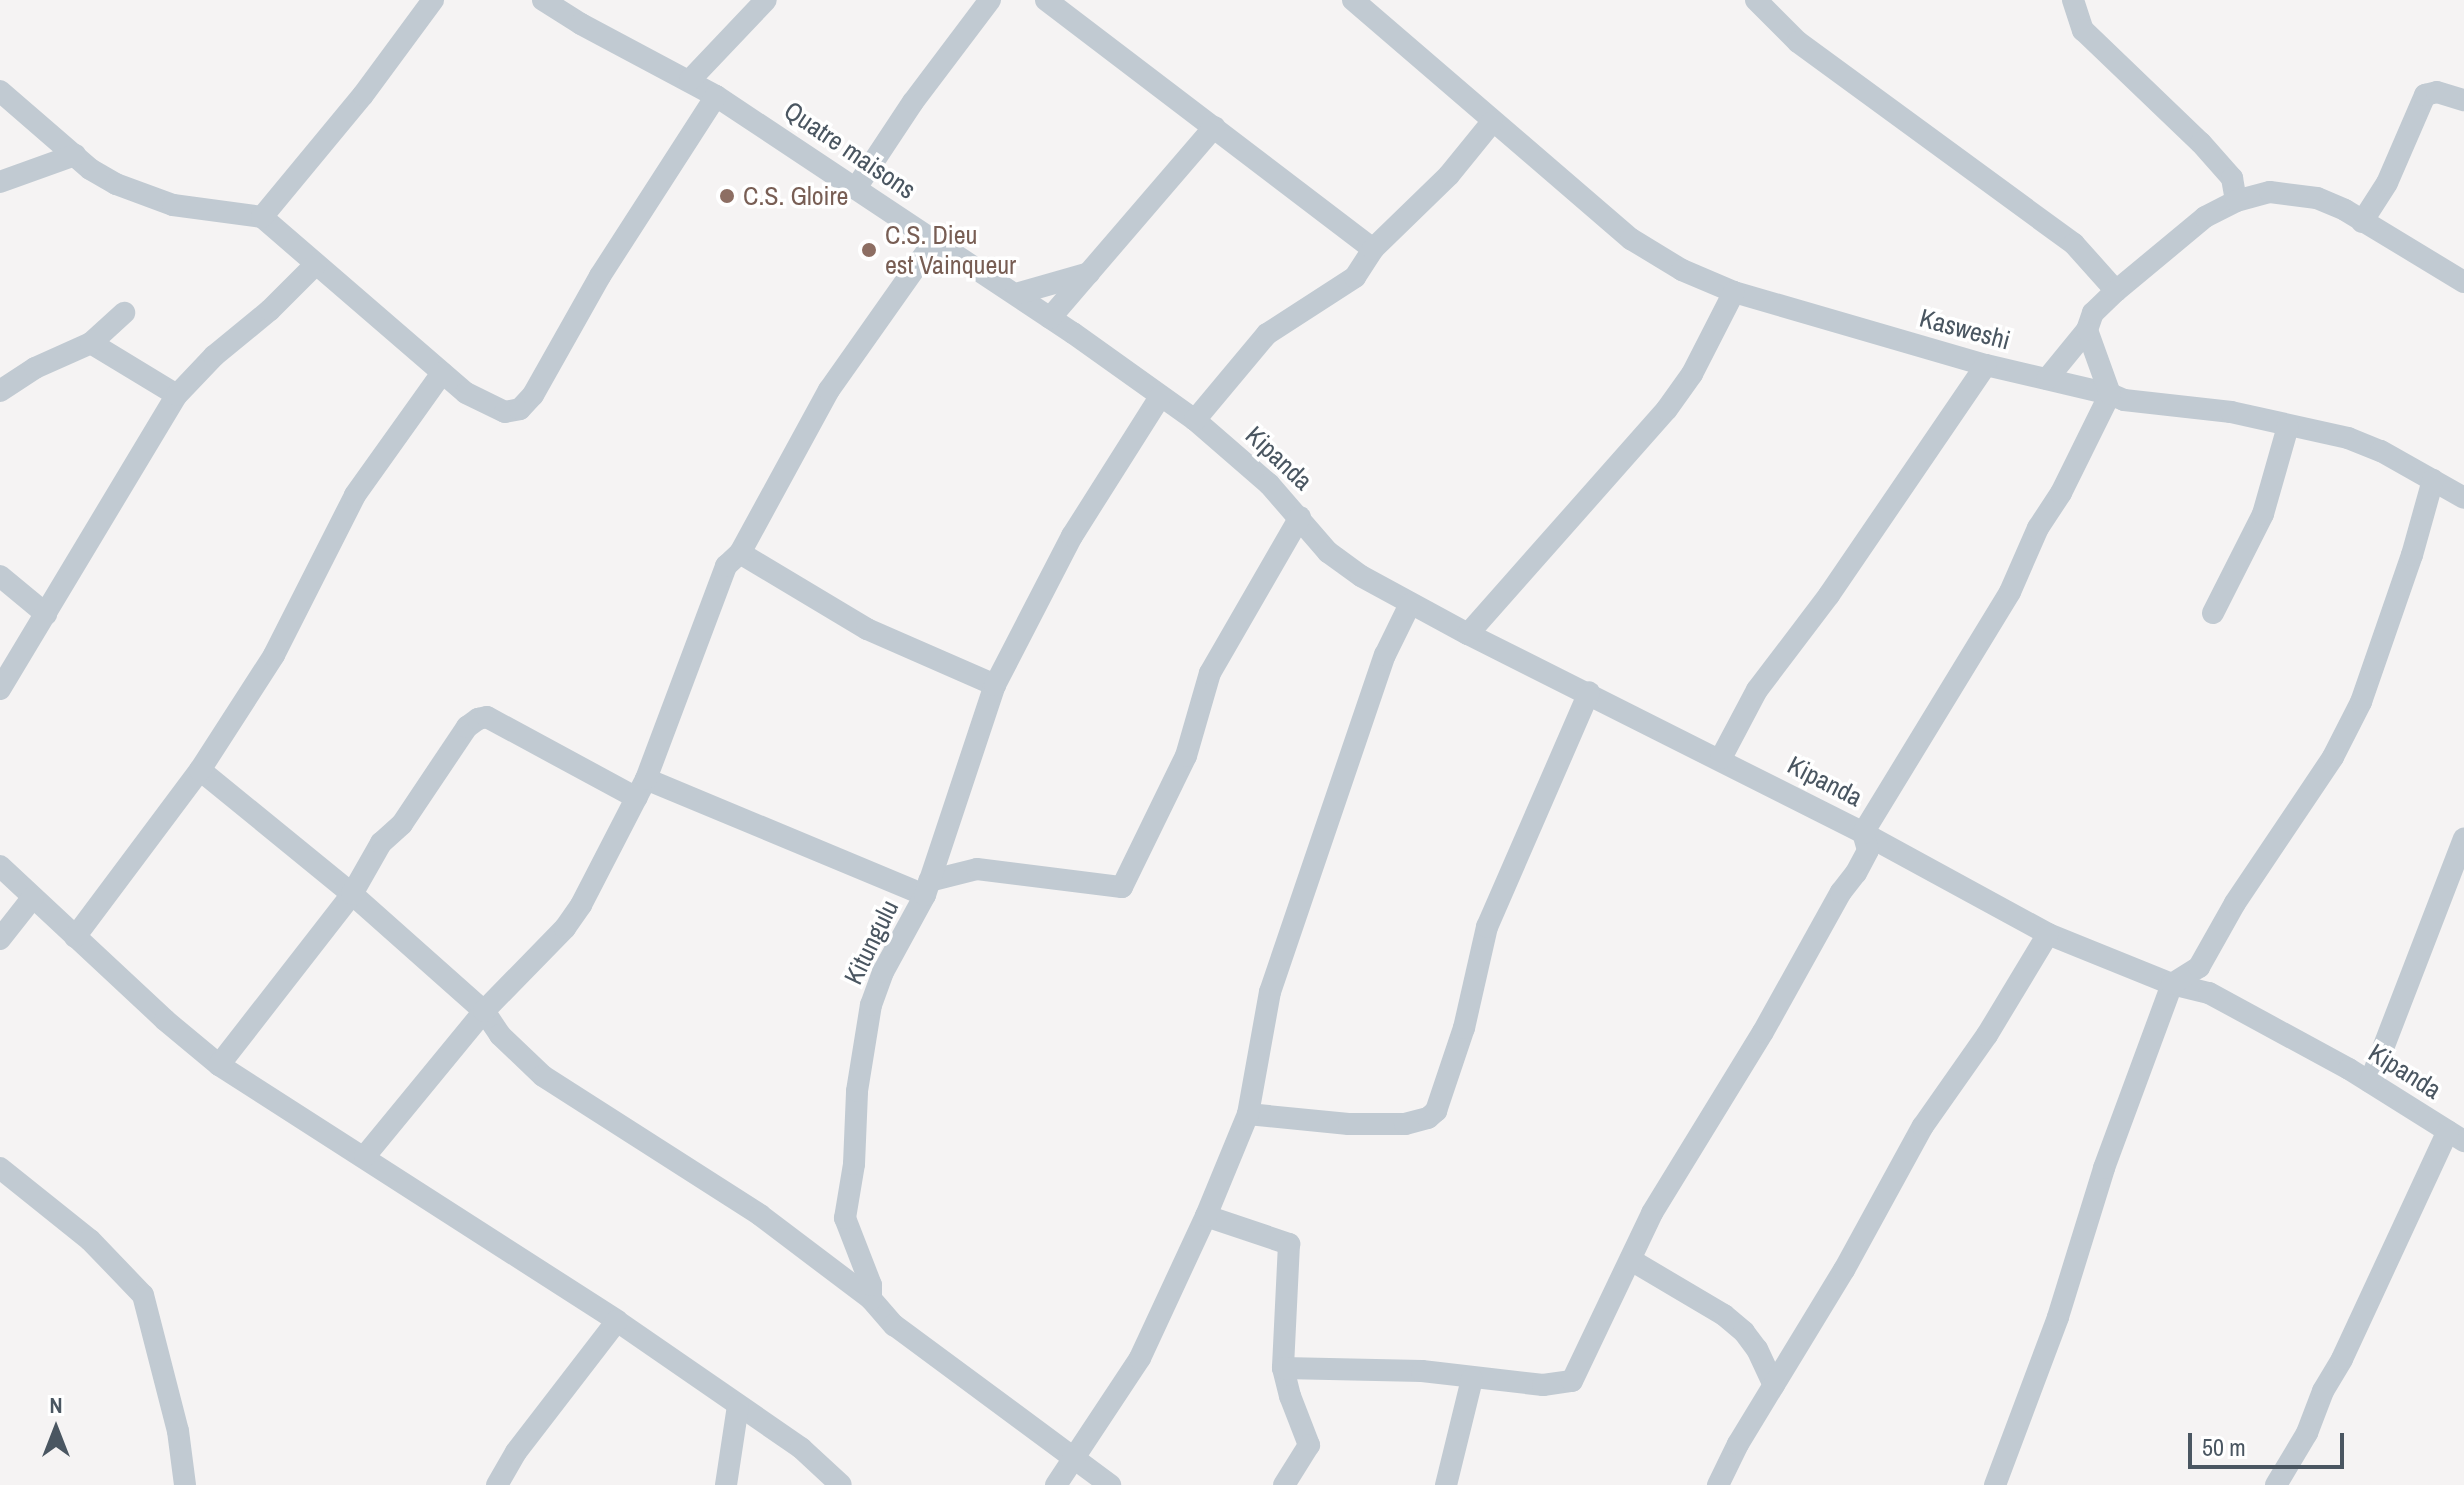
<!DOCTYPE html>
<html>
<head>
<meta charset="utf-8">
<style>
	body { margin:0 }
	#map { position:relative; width:2464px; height:1485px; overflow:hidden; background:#f5f3f3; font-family:"Archivo Narrow",sans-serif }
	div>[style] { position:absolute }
	.minor>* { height:22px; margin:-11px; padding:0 11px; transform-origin:11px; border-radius:11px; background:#c1cad2 }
	.dots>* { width:22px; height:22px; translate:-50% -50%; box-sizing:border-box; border:4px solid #fff; border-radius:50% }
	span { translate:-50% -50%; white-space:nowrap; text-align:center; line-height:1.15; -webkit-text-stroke:7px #fff; paint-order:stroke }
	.street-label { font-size:26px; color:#4a5661 }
	.education-label { font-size:26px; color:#785e54 }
	.left { translate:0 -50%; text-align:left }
	.north { position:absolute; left:16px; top:1389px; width:80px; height:80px; -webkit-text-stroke:6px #fff; paint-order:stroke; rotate:0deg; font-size:22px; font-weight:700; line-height:32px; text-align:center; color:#4a5661 }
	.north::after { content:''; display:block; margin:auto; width:28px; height:36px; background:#4a5661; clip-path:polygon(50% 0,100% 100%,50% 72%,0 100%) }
	.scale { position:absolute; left:2188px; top:1433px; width:156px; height:36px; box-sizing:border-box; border:4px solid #4a5661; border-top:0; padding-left:10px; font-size:24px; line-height:28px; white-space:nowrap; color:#4a5661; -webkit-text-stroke:6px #fff; paint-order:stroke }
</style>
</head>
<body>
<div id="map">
	<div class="minor">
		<i style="left:543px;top:0;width:45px;rotate:32.3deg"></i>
		<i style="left:581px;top:24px;width:153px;rotate:28.1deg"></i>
		<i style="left:716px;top:96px;width:429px;rotate:33.6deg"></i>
		<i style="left:1073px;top:333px;width:150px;rotate:35.5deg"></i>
		<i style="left:1195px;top:420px;width:98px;rotate:40.9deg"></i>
		<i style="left:1269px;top:484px;width:90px;rotate:49.1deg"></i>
		<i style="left:1328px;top:552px;width:41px;rotate:36deg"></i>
		<i style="left:1361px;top:576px;width:122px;rotate:28.5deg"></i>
		<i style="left:1468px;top:634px;width:442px;rotate:26.7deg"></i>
		<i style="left:1863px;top:833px;width:211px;rotate:28.6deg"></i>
		<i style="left:2048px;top:934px;width:134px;rotate:22deg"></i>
		<i style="left:2172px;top:984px;width:38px;rotate:14deg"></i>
		<i style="left:2209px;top:993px;width:159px;rotate:28.5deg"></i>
		<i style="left:2349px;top:1069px;width:136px;rotate:32.1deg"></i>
		<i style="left:1046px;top:0;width:411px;rotate:37.3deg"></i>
		<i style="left:1353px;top:0;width:367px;rotate:40.7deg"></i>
		<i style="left:1631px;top:239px;width:60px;rotate:31.3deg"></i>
		<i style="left:1682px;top:270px;width:56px;rotate:22.9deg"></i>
		<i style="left:1734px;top:292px;width:262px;rotate:16.2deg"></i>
		<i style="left:1986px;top:365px;width:127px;rotate:13.2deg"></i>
		<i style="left:2110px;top:394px;width:15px;rotate:23deg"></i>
		<i style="left:2124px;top:400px;width:108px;rotate:6.4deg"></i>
		<i style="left:2231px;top:412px;width:120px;rotate:12.5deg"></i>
		<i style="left:2348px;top:438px;width:35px;rotate:22deg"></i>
		<i style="left:2381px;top:451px;width:95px;rotate:29.5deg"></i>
		<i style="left:1756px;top:0;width:59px;rotate:45deg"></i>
		<i style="left:1798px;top:42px;width:342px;rotate:36.2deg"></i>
		<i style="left:2074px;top:244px;width:63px;rotate:48.2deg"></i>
		<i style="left:2073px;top:0;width:32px;rotate:72deg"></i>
		<i style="left:2083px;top:30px;width:163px;rotate:43.8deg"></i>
		<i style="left:2201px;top:143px;width:47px;rotate:48.5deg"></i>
		<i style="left:2232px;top:178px;width:23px;rotate:80deg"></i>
		<i style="left:690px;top:80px;width:110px;rotate:-46.5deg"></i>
		<i style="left:0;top:91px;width:119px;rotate:40.9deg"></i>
		<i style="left:90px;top:169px;width:30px;rotate:30deg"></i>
		<i style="left:116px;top:184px;width:61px;rotate:20.2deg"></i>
		<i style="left:173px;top:205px;width:90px;rotate:7.7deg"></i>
		<i style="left:262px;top:217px;width:269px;rotate:40.8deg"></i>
		<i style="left:466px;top:393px;width:43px;rotate:26deg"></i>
		<i style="left:505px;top:412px;width:15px;rotate:-11deg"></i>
		<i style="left:520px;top:409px;width:19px;rotate:-47deg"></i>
		<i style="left:533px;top:395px;width:137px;rotate:-60.6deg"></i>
		<i style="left:600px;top:276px;width:214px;rotate:-57.2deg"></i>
		<i style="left:0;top:182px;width:80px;rotate:-19.8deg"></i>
		<i style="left:856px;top:188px;width:103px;rotate:-56.5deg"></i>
		<i style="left:913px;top:102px;width:128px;rotate:-53deg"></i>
		<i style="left:262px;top:217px;width:158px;rotate:-50.4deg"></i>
		<i style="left:363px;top:95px;width:118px;rotate:-53.6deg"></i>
		<i style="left:2362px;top:222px;width:46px;rotate:-57.3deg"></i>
		<i style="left:2387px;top:183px;width:96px;rotate:-66.6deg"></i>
		<i style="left:2425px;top:95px;width:12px;rotate:-14deg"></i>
		<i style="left:2437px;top:92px;width:28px;rotate:17deg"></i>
		<i style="left:1016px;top:294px;width:76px;rotate:-16deg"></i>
		<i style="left:1050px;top:318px;width:252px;rotate:-49.3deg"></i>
		<i style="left:91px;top:343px;width:100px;rotate:31.2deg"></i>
		<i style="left:2047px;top:379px;width:63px;rotate:-50.8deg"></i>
		<i style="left:0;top:391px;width:42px;rotate:-33.3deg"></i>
		<i style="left:35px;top:368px;width:61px;rotate:-24.1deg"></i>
		<i style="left:91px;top:343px;width:45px;rotate:-42.3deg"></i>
		<i style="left:1195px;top:420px;width:112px;rotate:-50.1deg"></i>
		<i style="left:1267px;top:334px;width:105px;rotate:-32.9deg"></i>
		<i style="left:1355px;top:277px;width:33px;rotate:-57deg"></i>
		<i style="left:1373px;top:249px;width:106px;rotate:-44.2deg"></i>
		<i style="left:1449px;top:175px;width:68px;rotate:-50.9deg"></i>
		<i style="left:740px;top:553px;width:148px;rotate:30.9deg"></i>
		<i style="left:867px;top:629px;width:140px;rotate:23.6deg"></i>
		<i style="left:0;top:576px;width:60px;rotate:39.6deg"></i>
		<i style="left:2213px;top:613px;width:111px;rotate:-63.2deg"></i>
		<i style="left:2263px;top:514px;width:91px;rotate:-74.1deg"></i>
		<i style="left:1468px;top:634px;width:300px;rotate:-48.5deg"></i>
		<i style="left:1667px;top:409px;width:43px;rotate:-54.5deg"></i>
		<i style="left:1692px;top:374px;width:92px;rotate:-62.9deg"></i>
		<i style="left:0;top:689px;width:343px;rotate:-59deg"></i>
		<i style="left:177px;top:395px;width:54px;rotate:-46.5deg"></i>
		<i style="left:214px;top:356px;width:72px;rotate:-39.4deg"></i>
		<i style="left:270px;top:310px;width:64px;rotate:-45deg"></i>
		<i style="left:1721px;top:758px;width:77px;rotate:-62.1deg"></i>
		<i style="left:1757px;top:690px;width:119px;rotate:-52.8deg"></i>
		<i style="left:1829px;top:595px;width:278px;rotate:-55.7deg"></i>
		<i style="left:200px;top:770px;width:196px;rotate:39.2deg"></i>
		<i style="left:352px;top:894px;width:176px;rotate:41.6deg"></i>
		<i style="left:484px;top:1011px;width:29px;rotate:56deg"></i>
		<i style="left:500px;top:1035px;width:59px;rotate:43.6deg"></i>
		<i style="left:543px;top:1076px;width:258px;rotate:32.6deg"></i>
		<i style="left:760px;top:1215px;width:139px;rotate:37.1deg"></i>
		<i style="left:871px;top:1299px;width:35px;rotate:49deg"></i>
		<i style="left:894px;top:1325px;width:269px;rotate:36.5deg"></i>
		<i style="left:646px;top:779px;width:302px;rotate:22.6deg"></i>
		<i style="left:0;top:866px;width:226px;rotate:43deg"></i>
		<i style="left:165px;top:1020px;width:70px;rotate:39.8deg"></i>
		<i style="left:219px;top:1065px;width:473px;rotate:32.7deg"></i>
		<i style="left:617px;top:1321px;width:224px;rotate:34.6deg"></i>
		<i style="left:801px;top:1448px;width:54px;rotate:42.8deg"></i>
		<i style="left:929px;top:881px;width:49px;rotate:-14deg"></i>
		<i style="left:977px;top:869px;width:146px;rotate:7.1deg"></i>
		<i style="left:1122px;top:887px;width:146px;rotate:-64deg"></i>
		<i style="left:1186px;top:756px;width:86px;rotate:-73.9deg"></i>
		<i style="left:1210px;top:673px;width:180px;rotate:-60deg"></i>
		<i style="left:75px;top:937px;width:209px;rotate:-53.2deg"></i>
		<i style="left:200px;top:770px;width:137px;rotate:-57.2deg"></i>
		<i style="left:274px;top:655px;width:179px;rotate:-63.1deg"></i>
		<i style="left:355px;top:495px;width:150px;rotate:-54.5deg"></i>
		<i style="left:0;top:939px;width:53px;rotate:-51.8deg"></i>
		<i style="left:219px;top:1065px;width:217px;rotate:-52.1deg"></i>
		<i style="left:352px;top:894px;width:59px;rotate:-60.4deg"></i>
		<i style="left:381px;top:843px;width:28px;rotate:-42deg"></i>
		<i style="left:402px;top:824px;width:117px;rotate:-56.2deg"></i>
		<i style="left:467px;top:727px;width:14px;rotate:-36deg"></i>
		<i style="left:478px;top:719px;width:9px;rotate:-13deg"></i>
		<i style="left:487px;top:717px;width:170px;rotate:28.4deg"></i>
		<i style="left:2370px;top:1082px;width:261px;rotate:-68.9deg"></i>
		<i style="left:1248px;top:1114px;width:101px;rotate:5.7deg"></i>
		<i style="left:1349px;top:1124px;width:56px"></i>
		<i style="left:1405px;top:1124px;width:24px;rotate:-15deg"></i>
		<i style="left:1428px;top:1118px;width:11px;rotate:-41deg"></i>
		<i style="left:1436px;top:1111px;width:88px;rotate:-71.4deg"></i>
		<i style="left:1464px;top:1028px;width:104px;rotate:-77.2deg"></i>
		<i style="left:1487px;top:927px;width:256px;rotate:-66.5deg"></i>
		<i style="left:365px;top:1156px;width:188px;rotate:-50.6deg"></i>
		<i style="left:484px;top:1011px;width:116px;rotate:-45.7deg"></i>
		<i style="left:565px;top:928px;width:28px;rotate:-55deg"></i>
		<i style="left:581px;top:905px;width:142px;rotate:-62.7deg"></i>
		<i style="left:646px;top:779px;width:228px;rotate:-69.4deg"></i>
		<i style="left:726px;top:566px;width:19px;rotate:-43deg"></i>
		<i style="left:740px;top:553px;width:186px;rotate:-61.4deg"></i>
		<i style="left:829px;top:390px;width:182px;rotate:-54.8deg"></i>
		<i style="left:0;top:1168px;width:115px;rotate:38.7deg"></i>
		<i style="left:90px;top:1240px;width:76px;rotate:46.1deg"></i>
		<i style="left:143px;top:1295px;width:140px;rotate:75.6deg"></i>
		<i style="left:178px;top:1431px;width:54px;rotate:82.6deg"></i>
		<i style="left:1206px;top:1216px;width:88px;rotate:18.6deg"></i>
		<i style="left:1289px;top:1244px;width:124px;rotate:92.8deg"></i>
		<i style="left:1283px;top:1368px;width:29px;rotate:76deg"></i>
		<i style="left:1290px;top:1396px;width:53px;rotate:68.8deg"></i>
		<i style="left:1309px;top:1445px;width:47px;rotate:122deg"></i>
		<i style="left:1631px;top:1260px;width:108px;rotate:30.6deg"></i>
		<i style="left:1724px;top:1315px;width:26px;rotate:40deg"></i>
		<i style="left:1744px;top:1332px;width:21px;rotate:53deg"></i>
		<i style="left:1757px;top:1349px;width:40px;rotate:65deg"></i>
		<i style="left:871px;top:1299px;width:14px;rotate:-90deg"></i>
		<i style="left:871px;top:1285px;width:72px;rotate:-111.2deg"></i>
		<i style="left:845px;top:1218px;width:55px;rotate:-80.5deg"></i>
		<i style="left:854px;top:1164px;width:73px;rotate:-87.6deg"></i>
		<i style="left:857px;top:1091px;width:87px;rotate:-80.8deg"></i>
		<i style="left:871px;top:1005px;width:35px;rotate:-70deg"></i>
		<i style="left:883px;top:972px;width:88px;rotate:-61.4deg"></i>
		<i style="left:925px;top:895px;width:221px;rotate:-71.6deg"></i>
		<i style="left:995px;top:685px;width:168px;rotate:-62.7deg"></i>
		<i style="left:1072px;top:536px;width:165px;rotate:-57.7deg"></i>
		<i style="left:1283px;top:1368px;width:139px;rotate:1.2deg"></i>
		<i style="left:1422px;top:1371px;width:122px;rotate:6.6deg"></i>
		<i style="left:1543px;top:1385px;width:29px;rotate:-8deg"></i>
		<i style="left:1572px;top:1381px;width:186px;rotate:-64.5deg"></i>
		<i style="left:1652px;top:1213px;width:212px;rotate:-58.5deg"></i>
		<i style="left:1763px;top:1032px;width:160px;rotate:-60.9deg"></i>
		<i style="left:1841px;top:892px;width:24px;rotate:-52deg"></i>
		<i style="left:1856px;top:873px;width:26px;rotate:-62deg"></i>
		<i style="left:1868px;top:850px;width:18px;rotate:-106deg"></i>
		<i style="left:1863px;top:833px;width:282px;rotate:-58.6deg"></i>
		<i style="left:2010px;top:592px;width:70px;rotate:-66.4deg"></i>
		<i style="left:2038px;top:528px;width:42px;rotate:-56.7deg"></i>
		<i style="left:2061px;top:493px;width:110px;rotate:-63.7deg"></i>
		<i style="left:2110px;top:394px;width:68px;rotate:-109.8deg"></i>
		<i style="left:2087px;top:330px;width:18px;rotate:-71deg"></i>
		<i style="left:2093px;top:313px;width:32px;rotate:-44deg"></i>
		<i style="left:2116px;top:291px;width:116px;rotate:-39.7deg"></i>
		<i style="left:2205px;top:217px;width:35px;rotate:-27deg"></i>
		<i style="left:2236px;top:201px;width:35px;rotate:-15deg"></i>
		<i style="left:2270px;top:192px;width:47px;rotate:7.3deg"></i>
		<i style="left:2317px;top:198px;width:30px;rotate:23deg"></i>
		<i style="left:2345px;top:210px;width:139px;rotate:31.2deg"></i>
		<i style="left:497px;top:1485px;width:38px;rotate:-60deg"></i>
		<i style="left:516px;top:1452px;width:165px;rotate:-52.4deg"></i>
		<i style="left:726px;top:1485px;width:80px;rotate:-81.4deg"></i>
		<i style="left:1056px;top:1485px;width:152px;rotate:-56.5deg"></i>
		<i style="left:1140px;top:1358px;width:157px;rotate:-65.1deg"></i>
		<i style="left:1206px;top:1216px;width:110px;rotate:-67.6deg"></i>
		<i style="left:1248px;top:1114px;width:124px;rotate:-79.8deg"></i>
		<i style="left:1270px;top:992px;width:356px;rotate:-71.2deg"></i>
		<i style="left:1385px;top:655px;width:57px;rotate:-63.9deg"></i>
		<i style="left:1446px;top:1485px;width:109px;rotate:-76.2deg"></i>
		<i style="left:1718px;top:1485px;width:46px;rotate:-64deg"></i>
		<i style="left:1738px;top:1444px;width:204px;rotate:-58.7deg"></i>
		<i style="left:1844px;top:1270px;width:164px;rotate:-61.3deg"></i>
		<i style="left:1923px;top:1126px;width:111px;rotate:-54.9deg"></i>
		<i style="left:1987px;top:1035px;width:118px;rotate:-58.9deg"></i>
		<i style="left:1995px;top:1485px;width:179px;rotate:-69.4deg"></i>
		<i style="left:2058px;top:1317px;width:156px;rotate:-72.8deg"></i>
		<i style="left:2104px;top:1168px;width:196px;rotate:-69.7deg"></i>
		<i style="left:2172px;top:984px;width:32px;rotate:-32deg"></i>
		<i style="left:2199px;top:967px;width:73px;rotate:-60.6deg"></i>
		<i style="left:2235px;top:903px;width:176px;rotate:-56.1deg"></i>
		<i style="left:2333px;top:757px;width:62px;rotate:-63deg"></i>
		<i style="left:2361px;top:702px;width:156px;rotate:-70.9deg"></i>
		<i style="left:2412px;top:555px;width:78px;rotate:-74.4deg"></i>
		<i style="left:2276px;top:1485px;width:61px;rotate:-59.2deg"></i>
		<i style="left:2307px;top:1433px;width:45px;rotate:-69.1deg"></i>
		<i style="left:2323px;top:1391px;width:37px;rotate:-59deg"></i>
		<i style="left:2342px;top:1359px;width:251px;rotate:-65.1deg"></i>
	</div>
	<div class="dots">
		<i style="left:727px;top:196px;background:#8d6e63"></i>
		<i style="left:869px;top:250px;background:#8d6e63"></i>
	</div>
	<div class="street-label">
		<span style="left:850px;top:150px;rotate:34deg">Quatre maisons</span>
		<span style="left:1965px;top:329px;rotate:15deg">Kasweshi</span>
		<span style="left:1279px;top:458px;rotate:43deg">Kipanda</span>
		<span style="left:1825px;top:781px;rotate:27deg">Kipanda</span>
		<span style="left:871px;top:942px;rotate:-64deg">Kitungulu</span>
		<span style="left:2405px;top:1071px;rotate:32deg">Kipanda</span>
	</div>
	<div class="education-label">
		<span class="left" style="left:743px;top:196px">C.S. Gloire</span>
		<span class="left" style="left:885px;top:250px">C.S. Dieu<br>est Vainqueur</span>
	</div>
	<div class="north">N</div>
	<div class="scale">50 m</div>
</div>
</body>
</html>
